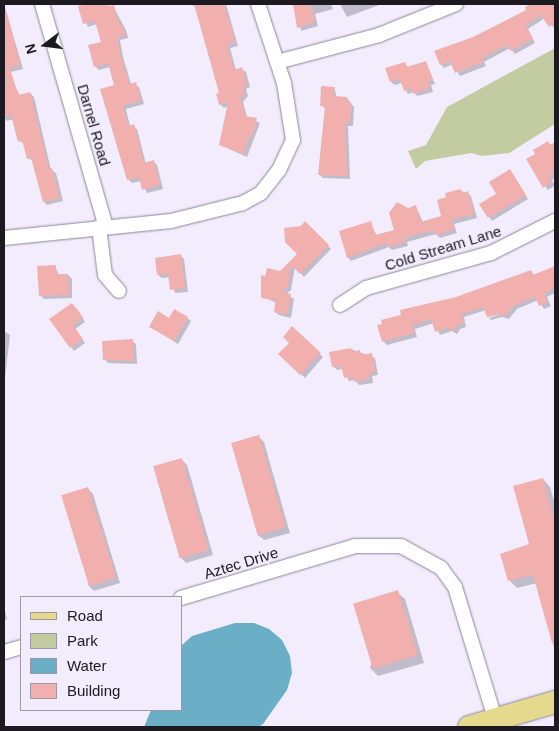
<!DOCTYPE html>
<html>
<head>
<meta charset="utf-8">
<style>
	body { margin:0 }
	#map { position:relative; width:559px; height:731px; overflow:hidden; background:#f2ecfd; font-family:Helvetica,sans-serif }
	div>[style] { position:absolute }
	.green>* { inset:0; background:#c3cba1 }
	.water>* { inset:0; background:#6aafc6 }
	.shadow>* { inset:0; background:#0003 }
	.building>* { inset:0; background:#f1b0ae; transform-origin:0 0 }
	.roads { filter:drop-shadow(0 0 1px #8c8598) drop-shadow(0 0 1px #8c8598) }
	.street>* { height:14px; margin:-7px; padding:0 7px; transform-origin:7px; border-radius:7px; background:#fff }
	.primary>* { height:22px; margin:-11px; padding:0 11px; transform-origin:11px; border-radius:11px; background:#e5d98e }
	span { translate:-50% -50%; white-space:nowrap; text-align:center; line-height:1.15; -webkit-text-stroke:4px #f2ecfd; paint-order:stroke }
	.street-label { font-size:15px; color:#1c1920 }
	.frame { position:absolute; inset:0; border:5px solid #1c1920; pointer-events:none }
	.legend { position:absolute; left:20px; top:596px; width:162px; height:115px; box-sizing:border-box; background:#f2ecfd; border:1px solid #9c98a5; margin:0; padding:6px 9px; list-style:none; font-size:15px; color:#1c1920 }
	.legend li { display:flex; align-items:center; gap:10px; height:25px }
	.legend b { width:25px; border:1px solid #9c98a5 }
	.north { position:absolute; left:20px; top:20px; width:50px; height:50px; -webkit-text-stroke:4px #f2ecfd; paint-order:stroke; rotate:255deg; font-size:14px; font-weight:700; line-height:20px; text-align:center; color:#1c1920 }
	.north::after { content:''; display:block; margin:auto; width:18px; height:22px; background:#1c1920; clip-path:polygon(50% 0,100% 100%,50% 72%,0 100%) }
</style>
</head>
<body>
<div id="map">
	<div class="green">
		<i style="clip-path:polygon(555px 48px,555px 124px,509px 153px,482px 156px,471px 153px,425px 161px,416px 169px,408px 151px,426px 145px,447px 107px)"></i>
	</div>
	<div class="water">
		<i style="clip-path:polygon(235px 623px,254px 623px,269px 629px,282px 640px,290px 656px,292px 673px,287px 690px,263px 724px,258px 727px,144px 727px,151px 710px,181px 710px,181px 646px,192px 636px)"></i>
	</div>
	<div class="shadow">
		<i style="clip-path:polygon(4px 4px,23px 69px,7px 73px,4px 69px)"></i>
		<i style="clip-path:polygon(91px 4px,113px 6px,126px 30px,128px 38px,120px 40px,123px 57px,131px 84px,139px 87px,144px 104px,126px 109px,130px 126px,137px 129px,146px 164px,154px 162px,157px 165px,163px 189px,147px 193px,141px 181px,132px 183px,128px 179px,116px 86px,110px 67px,99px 70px,95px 66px,103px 43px,97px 24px,88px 27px,79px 7px)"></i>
		<i style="clip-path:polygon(191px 4px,226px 4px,238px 46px,230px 48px,236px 70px,242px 69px,246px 72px,250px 87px,246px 89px,248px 96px,243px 102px,247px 117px,260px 123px,247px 157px,220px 145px,229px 106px,224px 108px,220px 104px,220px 94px,197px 8px)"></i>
		<i style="clip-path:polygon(294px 4px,331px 4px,333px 9px,315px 14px,318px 26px,301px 31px)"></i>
		<i style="clip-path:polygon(340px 4px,382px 4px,347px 17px)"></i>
		<i style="clip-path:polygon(533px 4px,555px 4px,555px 29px,545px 18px,528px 29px,535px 43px,515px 54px,510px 48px,484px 62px,486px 66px,460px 76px,453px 64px,444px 68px,441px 64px,474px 38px,528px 10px,526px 8px)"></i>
		<i style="clip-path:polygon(426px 62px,435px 84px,431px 85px,433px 92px,417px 96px,414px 92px,408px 94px,402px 83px,395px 85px,391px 82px,405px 63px,408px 67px)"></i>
		<i style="clip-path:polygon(13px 82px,20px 96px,30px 93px,34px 97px,51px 170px,56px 173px,63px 201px,47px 205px,44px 202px,34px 162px,28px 158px,25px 144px,19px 141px,14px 119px,7px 121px,4px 117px,4px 106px,7px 105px,4px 84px)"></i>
		<i style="clip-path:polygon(334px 88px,337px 97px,347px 98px,354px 107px,353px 126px,348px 126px,350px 179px,323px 178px,320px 175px,326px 109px,321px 105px)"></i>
		<i style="clip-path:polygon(548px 143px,555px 146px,555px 178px,552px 180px,555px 186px,547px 190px,537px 154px)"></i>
		<i style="clip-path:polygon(510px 171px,528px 199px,492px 221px,481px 205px,498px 194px)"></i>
		<i style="clip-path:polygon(460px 190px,471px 196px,477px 218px,454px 224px,457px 233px,440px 238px,436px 234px,407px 242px,408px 246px,392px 250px,389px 247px,351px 261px,348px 257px,370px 223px,377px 236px,395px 231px,408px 209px,416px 207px,423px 222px,443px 217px,447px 198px)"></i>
		<i style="clip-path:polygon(305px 223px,331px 249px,304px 277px,295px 267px,291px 290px,286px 294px,294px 299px,291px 318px,279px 315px,275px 312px,277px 303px,262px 297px,266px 278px,281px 272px,299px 254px,301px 227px)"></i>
		<i style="clip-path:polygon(181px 256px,184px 259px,188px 292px,175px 293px,170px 277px,162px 278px,158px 275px)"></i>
		<i style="clip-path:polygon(55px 266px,59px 275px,68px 275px,72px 279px,72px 298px,44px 299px,40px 295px)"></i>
		<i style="clip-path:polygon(555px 268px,555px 293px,547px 297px,551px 306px,544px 309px,538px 300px,517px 309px,509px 319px,502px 317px,491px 320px,489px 318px,504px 313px,488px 317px,486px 310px,464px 317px,466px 327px,460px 329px,457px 334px,452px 331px,440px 335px,434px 323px,415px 329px,417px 337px,387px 345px,383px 341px,456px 298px,531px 271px,535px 276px)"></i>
		<i style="clip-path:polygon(76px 308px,85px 322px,75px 329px,85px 343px,74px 351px,51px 319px)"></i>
		<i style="clip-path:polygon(187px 318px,191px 321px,178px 344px,151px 327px,169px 319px)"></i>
		<i style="clip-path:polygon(292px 328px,323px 357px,305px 378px,280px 354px,291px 343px)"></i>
		<i style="clip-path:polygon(4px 331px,10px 335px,5px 377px,4px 377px)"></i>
		<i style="clip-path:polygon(132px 341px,136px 344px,137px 364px,108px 363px,105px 359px)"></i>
		<i style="clip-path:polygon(351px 349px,375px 358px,378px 375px,372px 376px,373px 383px,359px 385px,355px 380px,349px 381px,343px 369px,337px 370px,334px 367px)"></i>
		<i style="clip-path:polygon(258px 436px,264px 442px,290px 533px,264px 540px,258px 535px,233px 444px)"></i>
		<i style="clip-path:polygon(181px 459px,187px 465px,213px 555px,186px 563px,180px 557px)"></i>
		<i style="clip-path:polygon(543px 479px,550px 487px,555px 504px,555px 651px,537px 583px,517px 588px,510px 581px,502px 555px,531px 545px)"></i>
		<i style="clip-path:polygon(87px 488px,93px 494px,120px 583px,94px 591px,88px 585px)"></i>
		<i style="clip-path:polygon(397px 592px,405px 599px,424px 663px,378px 676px,370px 668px)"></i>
		<i style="clip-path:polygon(4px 607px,7px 619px,4px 620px)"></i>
	</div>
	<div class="building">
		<i style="clip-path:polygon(88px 4px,104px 4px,106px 7px,114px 5px,120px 26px,123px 25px,125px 35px,117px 37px,120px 53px,129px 84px,136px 82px,141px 100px,123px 106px,128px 126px,134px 124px,144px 163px,154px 160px,160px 185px,142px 190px,139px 177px,127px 180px,100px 89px,114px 85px,108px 63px,94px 67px,88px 45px,101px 42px,95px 21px,83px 24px,78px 6px)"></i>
		<i style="clip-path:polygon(194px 4px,224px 4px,235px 42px,227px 45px,234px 70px,242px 67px,247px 84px,243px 85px,245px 92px,240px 98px,245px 116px,257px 118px,252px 137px,248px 136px,244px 154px,219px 145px,228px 102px,219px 105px,216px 94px,219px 93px)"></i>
		<i style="clip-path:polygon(293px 4px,310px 4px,315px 22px,297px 28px)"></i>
		<i style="clip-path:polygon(530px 4px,555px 4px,555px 23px,549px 27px,541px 15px,525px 25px,533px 39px,510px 51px,507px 45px,482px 58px,483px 62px,455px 73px,450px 61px,440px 65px,434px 51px,473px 37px,526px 10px,525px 7px)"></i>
		<i style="clip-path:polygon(7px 13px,20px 65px,10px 68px,18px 95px,30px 92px,49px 169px,52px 168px,60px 198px,43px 202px,31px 158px,27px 159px,22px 140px,18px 142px,11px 115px,4px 117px,4px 14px)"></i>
		<i style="clip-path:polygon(426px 61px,433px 80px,428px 82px,430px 88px,413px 94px,411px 88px,404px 91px,400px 79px,390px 82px,385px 68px,405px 62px,407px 67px)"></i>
		<i style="clip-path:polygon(321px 86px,335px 87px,334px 96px,347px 97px,347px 102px,351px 103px,350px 123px,345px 123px,347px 176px,318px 175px,325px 106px,320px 106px)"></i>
		<i style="clip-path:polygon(548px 141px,550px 145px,555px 142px,555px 173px,549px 176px,552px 182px,543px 188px,526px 159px,535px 154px,533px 150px)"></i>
		<i style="clip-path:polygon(510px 169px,526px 195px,488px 218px,479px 204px,496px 194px,489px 182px)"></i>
		<i style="clip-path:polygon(461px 189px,462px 193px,468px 191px,474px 214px,451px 220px,454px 230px,435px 235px,434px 230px,404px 238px,405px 242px,387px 247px,386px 243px,347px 258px,339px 231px,371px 221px,375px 235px,394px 230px,389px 213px,397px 202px,408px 208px,416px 205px,420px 222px,441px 216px,437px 200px,446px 197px,445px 193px)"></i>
		<i style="clip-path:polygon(305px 221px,329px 245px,300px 274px,291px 265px,288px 286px,282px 292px,291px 294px,287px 315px,274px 312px,276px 297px,274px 300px,261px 298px,261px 275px,265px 276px,267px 268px,280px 271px,297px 254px,285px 242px,284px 228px,301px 226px)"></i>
		<i style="clip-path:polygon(181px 254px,185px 288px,170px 290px,168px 274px,157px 275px,155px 258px)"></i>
		<i style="clip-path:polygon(56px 265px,56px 274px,68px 274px,69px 295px,39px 296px,37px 266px)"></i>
		<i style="clip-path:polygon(555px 266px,555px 288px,544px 293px,548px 302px,539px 306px,535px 297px,513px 306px,505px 316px,498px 314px,487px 317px,483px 307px,461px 314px,464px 323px,456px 326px,454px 331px,447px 328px,435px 332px,431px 319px,412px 325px,414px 333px,382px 342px,377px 325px,382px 324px,381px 320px,401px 315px,400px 310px,456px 297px,531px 270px,533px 275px)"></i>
		<i style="clip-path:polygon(72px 303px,83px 317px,73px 325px,83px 339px,70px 348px,49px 319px)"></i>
		<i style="clip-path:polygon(174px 309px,188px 317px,174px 341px,149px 327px,158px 311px,169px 318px)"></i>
		<i style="clip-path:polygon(292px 326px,321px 353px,300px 375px,278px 354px,289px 343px,283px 337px)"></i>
		<i style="clip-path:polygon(133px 339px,134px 361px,103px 360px,102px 341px)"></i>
		<i style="clip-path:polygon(351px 348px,352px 352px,360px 350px,361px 355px,372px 353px,375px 372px,369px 373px,370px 379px,354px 382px,353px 377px,344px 378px,341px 366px,332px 367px,329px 352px)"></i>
		<i style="left:259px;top:435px;width:96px;height:29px;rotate:74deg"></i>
		<i style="left:182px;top:458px;width:96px;height:30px;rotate:74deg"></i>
		<i style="clip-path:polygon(543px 478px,555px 524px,555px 643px,552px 643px,533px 575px,508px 581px,500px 554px,529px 544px,513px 486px)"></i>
		<i style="left:88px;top:487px;width:95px;height:28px;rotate:73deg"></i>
		<i style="left:398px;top:590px;width:68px;height:47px;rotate:73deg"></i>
	</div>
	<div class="roads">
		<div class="street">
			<i style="left:42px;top:4px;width:232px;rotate:74deg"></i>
			<i style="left:277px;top:62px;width:106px;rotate:-14.8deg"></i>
			<i style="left:379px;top:35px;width:83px;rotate:-21.9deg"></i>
			<i style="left:99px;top:227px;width:48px;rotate:82.9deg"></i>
			<i style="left:105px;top:275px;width:21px;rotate:49deg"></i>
			<i style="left:4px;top:238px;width:168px;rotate:-5.8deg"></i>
			<i style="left:171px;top:221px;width:74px;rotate:-14deg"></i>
			<i style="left:243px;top:203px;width:21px;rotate:-29deg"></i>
			<i style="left:261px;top:193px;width:29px;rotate:-52deg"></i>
			<i style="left:279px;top:170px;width:33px;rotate:-65deg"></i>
			<i style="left:293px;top:140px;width:58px;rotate:-99deg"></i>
			<i style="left:284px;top:83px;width:83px;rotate:-108.2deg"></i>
			<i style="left:340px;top:305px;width:31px;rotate:-33deg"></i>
			<i style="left:366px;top:288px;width:130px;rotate:-15.6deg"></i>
			<i style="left:491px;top:253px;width:72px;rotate:-26.6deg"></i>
			<i style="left:181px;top:598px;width:182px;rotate:-16.6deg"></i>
			<i style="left:355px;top:546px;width:46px"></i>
			<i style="left:401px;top:546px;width:46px;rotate:28.8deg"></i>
			<i style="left:441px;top:568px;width:24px;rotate:54deg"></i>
			<i style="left:455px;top:587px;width:144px;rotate:73.1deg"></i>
			<i style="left:4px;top:652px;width:18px;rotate:-16deg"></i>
		</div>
		<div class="primary">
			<i style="left:469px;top:727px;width:90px;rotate:-16.2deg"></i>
		</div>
	</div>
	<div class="street-label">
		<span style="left:94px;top:125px;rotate:74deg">Darnel Road</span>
		<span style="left:443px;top:248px;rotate:-17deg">Cold Stream Lane</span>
		<span style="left:241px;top:563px;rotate:-17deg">Aztec Drive</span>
	</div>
	<div class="frame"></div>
	<ul class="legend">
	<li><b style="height:6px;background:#e5d98e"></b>Road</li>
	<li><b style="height:14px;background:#c3cba1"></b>Park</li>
	<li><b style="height:14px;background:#6aafc6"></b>Water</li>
	<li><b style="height:14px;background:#f1b0ae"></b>Building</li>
	</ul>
	<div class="north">N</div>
</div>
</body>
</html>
